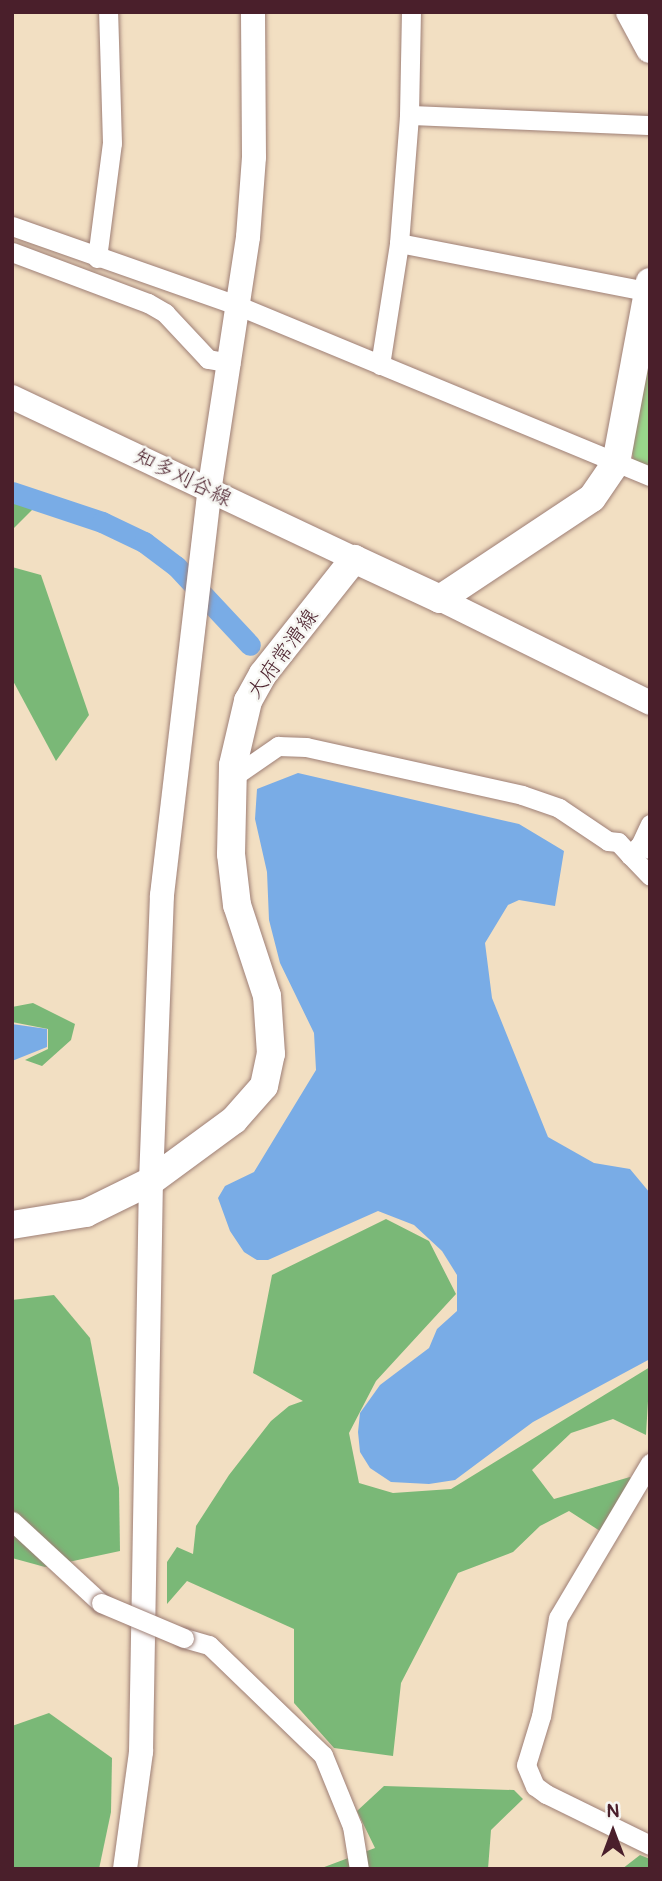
<!DOCTYPE html>
<html>
<head>
<meta charset="utf-8">
<style>
	body { margin:0 }
	#map { position:relative; width:662px; height:1881px; overflow:hidden; background:#f2dfc2; font-family:Pangolin,"Klee One",sans-serif }
	div>[style] { position:absolute }
	.green>* { inset:0; background:#99d78b }
	.forest>* { inset:0; background:#7ab877 }
	.water>* { inset:0; background:#79ace6 }
	.canal>* { height:21px; margin:-10.5px; padding:0 10.5px; transform-origin:10.5px; border-radius:10.5px; background:#79ace6 }
	.roads { filter:drop-shadow(0 0 2px #9e7f76) drop-shadow(0 0 2px #9e7f76) }
	.minor>* { height:19px; margin:-9.5px; padding:0 9.5px; transform-origin:9.5px; border-radius:9.5px; background:#fff }
	.tertiary>* { height:24px; margin:-12px; padding:0 12px; transform-origin:12px; border-radius:12px; background:#fff }
	.secondary>* { height:28px; margin:-14px; padding:0 14px; transform-origin:14px; border-radius:14px; background:#fff }
	.bridges { filter:drop-shadow(0 0 2px #9e7f76) drop-shadow(0 0 2px #9e7f76) }
	.minor-bridge>* { height:19px; margin:-9.5px; padding:0 9.5px; transform-origin:9.5px; border-radius:9.5px; background:#fff }
	span { translate:-50% -50%; white-space:nowrap; text-align:center; line-height:1.15; -webkit-text-stroke:5px #f6f6f2; paint-order:stroke }
	.street-label { font-size:21px; color:#4a1f2b }
	.frame { position:absolute; inset:0; border:14px solid #4a1f2b; pointer-events:none }
	.north { position:absolute; left:578px; top:1797px; width:70px; height:70px; -webkit-text-stroke:5px #f6f6f2; paint-order:stroke; rotate:0deg; font-size:19px; font-weight:700; line-height:28px; text-align:center; color:#4a1f2b }
	.north::after { content:''; display:block; margin:auto; width:24px; height:32px; background:#4a1f2b; clip-path:polygon(50% 0,100% 100%,50% 72%,0 100%) }
</style>
</head>
<body>
<div id="map">
	<div class="green">
		<i style="clip-path:polygon(650px 342px,650px 467px,634px 461px,631px 448px)"></i>
	</div>
	<div class="forest">
		<i style="clip-path:polygon(12px 495px,38px 504px,12px 530px)"></i>
		<i style="clip-path:polygon(12px 567px,41px 575px,89px 715px,56px 761px,12px 679px)"></i>
		<i style="clip-path:polygon(33px 1003px,75px 1024px,71px 1040px,42px 1066px,25px 1060px,48px 1049px,48px 1029px,12px 1022px,12px 1007px)"></i>
		<i style="clip-path:polygon(386px 1219px,429px 1241px,456px 1294px,376px 1381px,349px 1433px,359px 1483px,393px 1493px,451px 1489px,650px 1367px,646px 1435px,613px 1419px,571px 1433px,532px 1470px,554px 1499px,630px 1477px,633px 1482px,600px 1531px,569px 1511px,540px 1526px,513px 1552px,458px 1573px,401px 1683px,393px 1756px,334px 1748px,294px 1703px,294px 1629px,187px 1581px,167px 1604px,167px 1562px,177px 1547px,193px 1554px,196px 1526px,229px 1475px,271px 1421px,289px 1406px,303px 1401px,253px 1373px,272px 1275px)"></i>
		<i style="clip-path:polygon(54px 1295px,90px 1338px,119px 1488px,120px 1551px,45px 1567px,12px 1558px,12px 1300px)"></i>
		<i style="clip-path:polygon(49px 1713px,112px 1758px,111px 1812px,99px 1869px,12px 1869px,12px 1726px)"></i>
		<i style="clip-path:polygon(384px 1786px,514px 1790px,523px 1799px,491px 1830px,488px 1869px,319px 1869px,375px 1848px,357px 1811px)"></i>
		<i style="clip-path:polygon(640px 1855px,650px 1859px,650px 1869px,622px 1869px)"></i>
	</div>
	<div class="water">
		<i style="clip-path:polygon(298px 773px,519px 824px,564px 851px,555px 906px,519px 900px,508px 905px,485px 943px,492px 998px,548px 1137px,594px 1163px,630px 1169px,650px 1193px,650px 1359px,533px 1422px,455px 1480px,429px 1484px,391px 1482px,370px 1468px,360px 1452px,358px 1432px,360px 1413px,380px 1385px,429px 1348px,437px 1329px,457px 1311px,457px 1275px,442px 1251px,414px 1225px,378px 1211px,268px 1260px,257px 1260px,244px 1252px,230px 1231px,218px 1198px,225px 1186px,254px 1172px,316px 1070px,314px 1033px,280px 963px,269px 920px,267px 872px,255px 819px,257px 789px)"></i>
		<i style="clip-path:polygon(12px 1024px,47px 1029px,47px 1047px,12px 1061px)"></i>
	</div>
	<div class="canal">
		<i style="left:12px;top:492px;width:95px;rotate:18.4deg"></i>
		<i style="left:102px;top:522px;width:47px;rotate:25.5deg"></i>
		<i style="left:144px;top:542px;width:40px;rotate:37deg"></i>
		<i style="left:176px;top:566px;width:108px;rotate:46.9deg"></i>
	</div>
	<div class="roads">
		<div class="minor">
			<i style="left:409px;top:115px;width:241px;rotate:2.4deg"></i>
			<i style="left:12px;top:226px;width:241px;rotate:19.4deg"></i>
			<i style="left:239px;top:306px;width:445px;rotate:22.5deg"></i>
			<i style="left:399px;top:243px;width:252px;rotate:11deg"></i>
			<i style="left:12px;top:252px;width:145px;rotate:20.6deg"></i>
			<i style="left:148px;top:303px;width:20px;rotate:30deg"></i>
			<i style="left:165px;top:313px;width:63px;rotate:46.9deg"></i>
			<i style="left:208px;top:359px;width:23px;rotate:10deg"></i>
			<i style="left:97px;top:258px;width:116px;rotate:-82.6deg"></i>
			<i style="left:112px;top:143px;width:131px;rotate:-91.7deg"></i>
			<i style="left:380px;top:365px;width:123px;rotate:-81.1deg"></i>
			<i style="left:399px;top:243px;width:128px;rotate:-85.5deg"></i>
			<i style="left:409px;top:115px;width:103px;rotate:-88.9deg"></i>
			<i style="left:233px;top:777px;width:55px;rotate:-34.6deg"></i>
			<i style="left:278px;top:746px;width:28px;rotate:2deg"></i>
			<i style="left:306px;top:747px;width:221px;rotate:12.5deg"></i>
			<i style="left:522px;top:795px;width:39px;rotate:19deg"></i>
			<i style="left:559px;top:808px;width:59px;rotate:34deg"></i>
			<i style="left:608px;top:841px;width:10px;rotate:6deg"></i>
			<i style="left:618px;top:842px;width:18px;rotate:47deg"></i>
			<i style="left:650px;top:824px;width:23px;rotate:115deg"></i>
			<i style="left:640px;top:845px;width:11px;rotate:22deg"></i>
			<i style="left:639px;top:846px;width:13px;rotate:135deg"></i>
			<i style="left:630px;top:855px;width:29px;rotate:46deg"></i>
			<i style="left:650px;top:1463px;width:180px;rotate:120.7deg"></i>
			<i style="left:558px;top:1618px;width:99px;rotate:99.8deg"></i>
			<i style="left:541px;top:1716px;width:51px;rotate:107deg"></i>
			<i style="left:526px;top:1765px;width:23px;rotate:67deg"></i>
			<i style="left:535px;top:1786px;width:14px;rotate:36deg"></i>
			<i style="left:546px;top:1794px;width:116px;rotate:26.1deg"></i>
			<i style="left:12px;top:1521px;width:121px;rotate:42.7deg"></i>
			<i style="left:184px;top:1638px;width:26px;rotate:16deg"></i>
			<i style="left:209px;top:1645px;width:158px;rotate:44deg"></i>
			<i style="left:323px;top:1755px;width:77px;rotate:67.8deg"></i>
			<i style="left:352px;top:1826px;width:44px;rotate:80.8deg"></i>
		</div>
		<div class="tertiary">
			<i style="left:12px;top:397px;width:378px;rotate:25.3deg"></i>
			<i style="left:440px;top:599px;width:234px;rotate:26.3deg"></i>
			<i style="left:125px;top:1869px;width:118px;rotate:-82.2deg"></i>
			<i style="left:141px;top:1752px;width:571px;rotate:-89deg"></i>
			<i style="left:151px;top:1181px;width:286px;rotate:-87.8deg"></i>
			<i style="left:162px;top:895px;width:406px;rotate:-83.3deg"></i>
			<i style="left:209px;top:492px;width:258px;rotate:-81.3deg"></i>
			<i style="left:248px;top:237px;width:80px;rotate:-85.7deg"></i>
			<i style="left:254px;top:157px;width:145px;rotate:-90.4deg"></i>
		</div>
		<div class="secondary">
			<i style="left:630px;top:12px;width:42px;rotate:61.6deg"></i>
			<i style="left:12px;top:1225px;width:75px;rotate:-9.2deg"></i>
			<i style="left:86px;top:1213px;width:72px;rotate:-26.2deg"></i>
			<i style="left:151px;top:1181px;width:103px;rotate:-36.3deg"></i>
			<i style="left:234px;top:1120px;width:45px;rotate:-48.6deg"></i>
			<i style="left:264px;top:1086px;width:33px;rotate:-78deg"></i>
			<i style="left:271px;top:1054px;width:58px;rotate:-93.9deg"></i>
			<i style="left:267px;top:996px;width:96px;rotate:-108.2deg"></i>
			<i style="left:237px;top:905px;width:51px;rotate:-96.7deg"></i>
			<i style="left:231px;top:854px;width:89px;rotate:-88.7deg"></i>
			<i style="left:233px;top:765px;width:66px;rotate:-76.8deg"></i>
			<i style="left:248px;top:701px;width:31px;rotate:-61deg"></i>
			<i style="left:263px;top:674px;width:147px;rotate:-51.6deg"></i>
			<i style="left:354px;top:559px;width:95px;rotate:24.9deg"></i>
			<i style="left:440px;top:599px;width:182px;rotate:-33.6deg"></i>
			<i style="left:592px;top:498px;width:42px;rotate:-55.6deg"></i>
			<i style="left:616px;top:463px;width:184px;rotate:-79.4deg"></i>
		</div>
	</div>
	<div class="bridges">
		<div class="minor-bridge">
			<i style="left:101px;top:1603px;width:90px;rotate:22.9deg"></i>
		</div>
	</div>
	<div class="street-label">
		<span style="left:183px;top:478px;rotate:26deg">知多刈谷線</span>
		<span style="left:283px;top:654px;rotate:-54deg">大府常滑線</span>
	</div>
	<div class="frame"></div>
	<div class="north">N</div>
</div>
</body>
</html>
